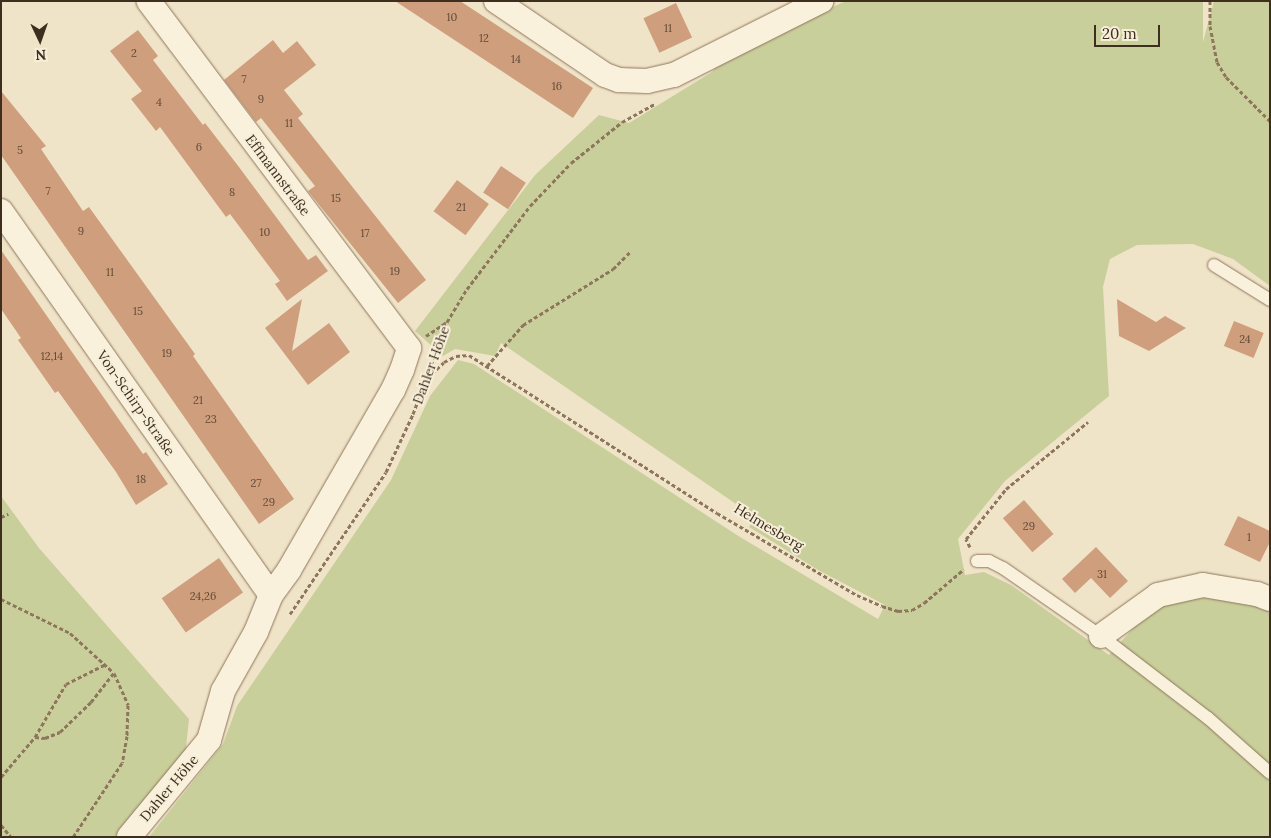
<!DOCTYPE html>
<html>
<head>
<meta charset="utf-8">
<style>
	body { margin:0 }
	#map { position:relative; width:1271px; height:838px; overflow:hidden; background:#f0e4c8; font-family:Lora,serif }
	div>[style] { position:absolute }
	.green>* { inset:0; background:#c9cf9b }
	.building>* { inset:0; background:#cf9f7d; transform-origin:0 0 }
	.path>* { height:3px; margin-top:-1.5px; transform-origin:0; background:repeating-linear-gradient(90deg,#8d765c 0 4px,transparent 0 6.5px) }
	.roads { filter:drop-shadow(0 0 1px #8d765c) drop-shadow(0 0 1px #8d765c) }
	.service>* { height:12px; margin:-6px; padding:0 6px; transform-origin:6px; border-radius:6px; background:#faf1dc }
	.minor>* { height:24px; margin:-12px; padding:0 12px; transform-origin:12px; border-radius:12px; background:#faf1dc }
	span { translate:-50% -50%; white-space:nowrap; text-align:center; line-height:1.15; -webkit-text-stroke:4px #f7eed8; paint-order:stroke }
	.number-label { font-size:11px; color:#624a37 }
	.number-label span { -webkit-text-stroke-width:0 }
	.street-label { font-size:14px; color:#3d2e20 }
	.frame { position:absolute; inset:0; border:2px solid #3d2e20; pointer-events:none }
	.north { position:absolute; left:15px; top:15px; width:50px; height:50px; -webkit-text-stroke:4px #f7eed8; paint-order:stroke; rotate:177deg; font-size:14px; font-weight:700; line-height:20px; text-align:center; color:#3d2e20 }
	.north::after { content:''; display:block; margin:auto; width:18px; height:22px; background:#3d2e20; clip-path:polygon(50% 0,100% 100%,50% 72%,0 100%) }
	.scale { position:absolute; left:1094px; top:25px; width:66px; height:22px; box-sizing:border-box; border:2px solid #3d2e20; border-top:0; padding-left:6px; font-size:15px; line-height:18px; white-space:nowrap; color:#3d2e20; -webkit-text-stroke:4px #f7eed8; paint-order:stroke }
</style>
</head>
<body>
<div id="map">
	<div class="green">
		<i style="clip-path:polygon(846px 1px,1203px 1px,1203px 42px,1214px 1px,1270px 1px,1270px 286px,1233px 259px,1193px 244px,1137px 245px,1110px 259px,1103px 287px,1109px 396px,1005px 481px,958px 539px,965px 575px,984px 572px,1011px 585px,1109px 655px,1136px 625px,1162px 605px,1194px 596px,1250px 604px,1270px 610px,1270px 837px,149px 837px,223px 744px,237px 706px,391px 480px,430px 396px,458px 360px,474px 364px,740px 537px,878px 619px,885px 605px,818px 570px,749px 527px,755px 517px,501px 343px,495px 356px,455px 349px,443px 356px,415px 331px,535px 175px,599px 115px,629px 123px,712px 72px,726px 55px)"></i>
		<i style="clip-path:polygon(1px 496px,39px 548px,189px 719px,185px 757px,120px 837px,1px 837px)"></i>
	</div>
	<div class="building">
		<i style="clip-path:polygon(395px 1px,460px 1px,593px 88px,573px 118px)"></i>
		<i style="left:676px;top:3px;width:38px;height:36px;rotate:65deg"></i>
		<i style="clip-path:polygon(138px 30px,158px 56px,153px 60px,203px 125px,205px 123px,239px 167px,308px 260px,316px 255px,328px 271px,287px 301px,275px 284px,280px 281px,230px 214px,226px 217px,160px 127px,156px 131px,131px 99px,142px 91px,110px 51px)"></i>
		<i style="clip-path:polygon(273px 40px,283px 53px,297px 41px,316px 65px,284px 90px,303px 114px,298px 118px,426px 280px,398px 303px,308px 191px,315px 186px,261px 118px,256px 122px,224px 80px)"></i>
		<i style="clip-path:polygon(1px 91px,46px 146px,41px 149px,83px 211px,89px 207px,195px 354px,193px 356px,294px 499px,259px 524px,1px 155px)"></i>
		<i style="left:501px;top:166px;width:30px;height:32px;rotate:34deg"></i>
		<i style="left:457px;top:180px;width:40px;height:39px;rotate:37deg"></i>
		<i style="clip-path:polygon(1px 250px,143px 454px,146px 452px,168px 484px,136px 505px,116px 472px,58px 391px,55px 393px,18px 340px,21px 338px,1px 309px)"></i>
		<i style="clip-path:polygon(302px 299px,292px 351px,329px 323px,350px 352px,308px 385px,265px 328px)"></i>
		<i style="clip-path:polygon(1117px 299px,1156px 322px,1165px 316px,1186px 328px,1149px 351px,1119px 336px)"></i>
		<i style="left:1234px;top:321px;width:32px;height:27px;rotate:22deg"></i>
		<i style="left:1024px;top:500px;width:45px;height:28px;rotate:49deg"></i>
		<i style="clip-path:polygon(1238px 516px,1270px 531px,1270px 542px,1260px 562px,1224px 545px)"></i>
		<i style="clip-path:polygon(1096px 547px,1128px 581px,1110px 598px,1091px 578px,1075px 593px,1062px 579px)"></i>
		<i style="left:219px;top:558px;width:42px;height:70px;rotate:55deg"></i>
	</div>
	<div class="path">
		<i style="left:1210px;top:1px;width:25px;rotate:90deg"></i>
		<i style="left:1210px;top:26px;width:37px;rotate:79deg"></i>
		<i style="left:1217px;top:62px;width:17px;rotate:59deg"></i>
		<i style="left:1226px;top:77px;width:62px;rotate:45deg"></i>
		<i style="left:426px;top:336px;width:25px;rotate:-34deg"></i>
		<i style="left:487px;top:366px;width:55px;rotate:-48.7deg"></i>
		<i style="left:523px;top:325px;width:106px;rotate:-31.9deg"></i>
		<i style="left:613px;top:269px;width:25px;rotate:-45deg"></i>
		<i style="left:427px;top:378px;width:23px;rotate:-43deg"></i>
		<i style="left:444px;top:362px;width:13px;rotate:-27deg"></i>
		<i style="left:456px;top:356px;width:13px;rotate:-4deg"></i>
		<i style="left:469px;top:355px;width:294px;rotate:32.5deg"></i>
		<i style="left:717px;top:513px;width:162px;rotate:30.4deg"></i>
		<i style="left:857px;top:595px;width:27px;rotate:24deg"></i>
		<i style="left:882px;top:606px;width:17px;rotate:17deg"></i>
		<i style="left:898px;top:611px;width:14px;rotate:-4deg"></i>
		<i style="left:912px;top:610px;width:14px;rotate:-30deg"></i>
		<i style="left:924px;top:603px;width:52px;rotate:-40.4deg"></i>
		<i style="left:1px;top:517px;width:8px;rotate:-23deg"></i>
		<i style="left:970px;top:547px;width:9px;rotate:-117deg"></i>
		<i style="left:966px;top:539px;width:64px;rotate:-51.3deg"></i>
		<i style="left:1006px;top:489px;width:106px;rotate:-39.3deg"></i>
		<i style="left:1px;top:599px;width:77px;rotate:26.2deg"></i>
		<i style="left:70px;top:633px;width:59px;rotate:42.3deg"></i>
		<i style="left:114px;top:673px;width:35px;rotate:66deg"></i>
		<i style="left:128px;top:705px;width:31px;rotate:92deg"></i>
		<i style="left:127px;top:736px;width:27px;rotate:100deg"></i>
		<i style="left:122px;top:763px;width:89px;rotate:123.5deg"></i>
		<i style="left:290px;top:614px;width:171px;rotate:-55.9deg"></i>
		<i style="left:386px;top:472px;width:64px;rotate:-65deg"></i>
		<i style="left:413px;top:414px;width:98px;rotate:-69.7deg"></i>
		<i style="left:447px;top:322px;width:39px;rotate:-59deg"></i>
		<i style="left:467px;top:289px;width:104px;rotate:-52.8deg"></i>
		<i style="left:530px;top:206px;width:59px;rotate:-46.4deg"></i>
		<i style="left:571px;top:163px;width:65px;rotate:-38.8deg"></i>
		<i style="left:622px;top:122px;width:38px;rotate:-29deg"></i>
		<i style="left:35px;top:737px;width:10px;rotate:6deg"></i>
		<i style="left:45px;top:738px;width:16px;rotate:-22deg"></i>
		<i style="left:60px;top:732px;width:43px;rotate:-44.1deg"></i>
		<i style="left:91px;top:702px;width:37px;rotate:-52deg"></i>
		<i style="left:1px;top:777px;width:52px;rotate:-49.6deg"></i>
		<i style="left:35px;top:737px;width:61px;rotate:-59.7deg"></i>
		<i style="left:66px;top:684px;width:45px;rotate:-26.6deg"></i>
		<i style="left:1px;top:825px;width:16px;rotate:50deg"></i>
	</div>
	<div class="roads">
		<div class="service">
			<i style="left:1214px;top:265px;width:66px;rotate:32deg"></i>
			<i style="left:977px;top:561px;width:12px"></i>
			<i style="left:989px;top:561px;width:16px;rotate:27deg"></i>
			<i style="left:1003px;top:568px;width:119px;rotate:34.8deg"></i>
			<i style="left:1101px;top:636px;width:135px;rotate:37.5deg"></i>
			<i style="left:1208px;top:718px;width:83px;rotate:41.6deg"></i>
		</div>
		<div class="minor">
			<i style="left:496px;top:1px;width:132px;rotate:34.2deg"></i>
			<i style="left:605px;top:75px;width:15px;rotate:20deg"></i>
			<i style="left:619px;top:80px;width:28px;rotate:2deg"></i>
			<i style="left:647px;top:81px;width:28px;rotate:-13deg"></i>
			<i style="left:674px;top:75px;width:165px;rotate:-26.7deg"></i>
			<i style="left:1px;top:211px;width:469px;rotate:54.9deg"></i>
			<i style="left:1101px;top:636px;width:70px;rotate:-35.7deg"></i>
			<i style="left:1158px;top:595px;width:46px;rotate:-12.5deg"></i>
			<i style="left:1203px;top:585px;width:55px;rotate:9.5deg"></i>
			<i style="left:1257px;top:594px;width:14px;rotate:21deg"></i>
			<i style="left:129px;top:837px;width:126px;rotate:-50.5deg"></i>
			<i style="left:209px;top:740px;width:51px;rotate:-74.1deg"></i>
			<i style="left:223px;top:691px;width:68px;rotate:-60.8deg"></i>
			<i style="left:256px;top:632px;width:40px;rotate:-68deg"></i>
			<i style="left:271px;top:595px;width:31px;rotate:-54deg"></i>
			<i style="left:289px;top:570px;width:208px;rotate:-60deg"></i>
			<i style="left:393px;top:390px;width:22px;rotate:-66deg"></i>
			<i style="left:402px;top:370px;width:23px;rotate:-72deg"></i>
			<i style="left:409px;top:348px;width:434px;rotate:-126.9deg"></i>
		</div>
	</div>
	<div class="number-label">
		<span style="left:452px;top:17px">10</span>
		<span style="left:668px;top:28px">11</span>
		<span style="left:484px;top:38px">12</span>
		<span style="left:134px;top:53px">2</span>
		<span style="left:516px;top:59px">14</span>
		<span style="left:244px;top:79px">7</span>
		<span style="left:557px;top:86px">16</span>
		<span style="left:261px;top:99px">9</span>
		<span style="left:159px;top:102px">4</span>
		<span style="left:289px;top:123px">11</span>
		<span style="left:199px;top:147px">6</span>
		<span style="left:20px;top:150px">5</span>
		<span style="left:48px;top:191px">7</span>
		<span style="left:232px;top:192px">8</span>
		<span style="left:336px;top:198px">15</span>
		<span style="left:461px;top:207px">21</span>
		<span style="left:81px;top:231px">9</span>
		<span style="left:265px;top:232px">10</span>
		<span style="left:365px;top:233px">17</span>
		<span style="left:395px;top:271px">19</span>
		<span style="left:110px;top:272px">11</span>
		<span style="left:138px;top:311px">15</span>
		<span style="left:1245px;top:339px">24</span>
		<span style="left:167px;top:353px">19</span>
		<span style="left:52px;top:356px">12,14</span>
		<span style="left:198px;top:400px">21</span>
		<span style="left:211px;top:419px">23</span>
		<span style="left:141px;top:479px">18</span>
		<span style="left:256px;top:483px">27</span>
		<span style="left:269px;top:502px">29</span>
		<span style="left:1029px;top:526px">29</span>
		<span style="left:1249px;top:537px">1</span>
		<span style="left:1102px;top:574px">31</span>
		<span style="left:203px;top:596px">24,26</span>
	</div>
	<div class="street-label">
		<span style="left:278px;top:175px;rotate:53deg">Effmannstraße</span>
		<span style="left:431px;top:365px;rotate:-70deg">Dahler Höhe</span>
		<span style="left:136px;top:403px;rotate:55deg">Von-Schirp-Straße</span>
		<span style="left:769px;top:527px;rotate:31deg">Helmesberg</span>
		<span style="left:169px;top:788px;rotate:-50deg">Dahler Höhe</span>
	</div>
	<div class="frame"></div>
	<div class="north">N</div>
	<div class="scale">20 m</div>
</div>
</body>
</html>
